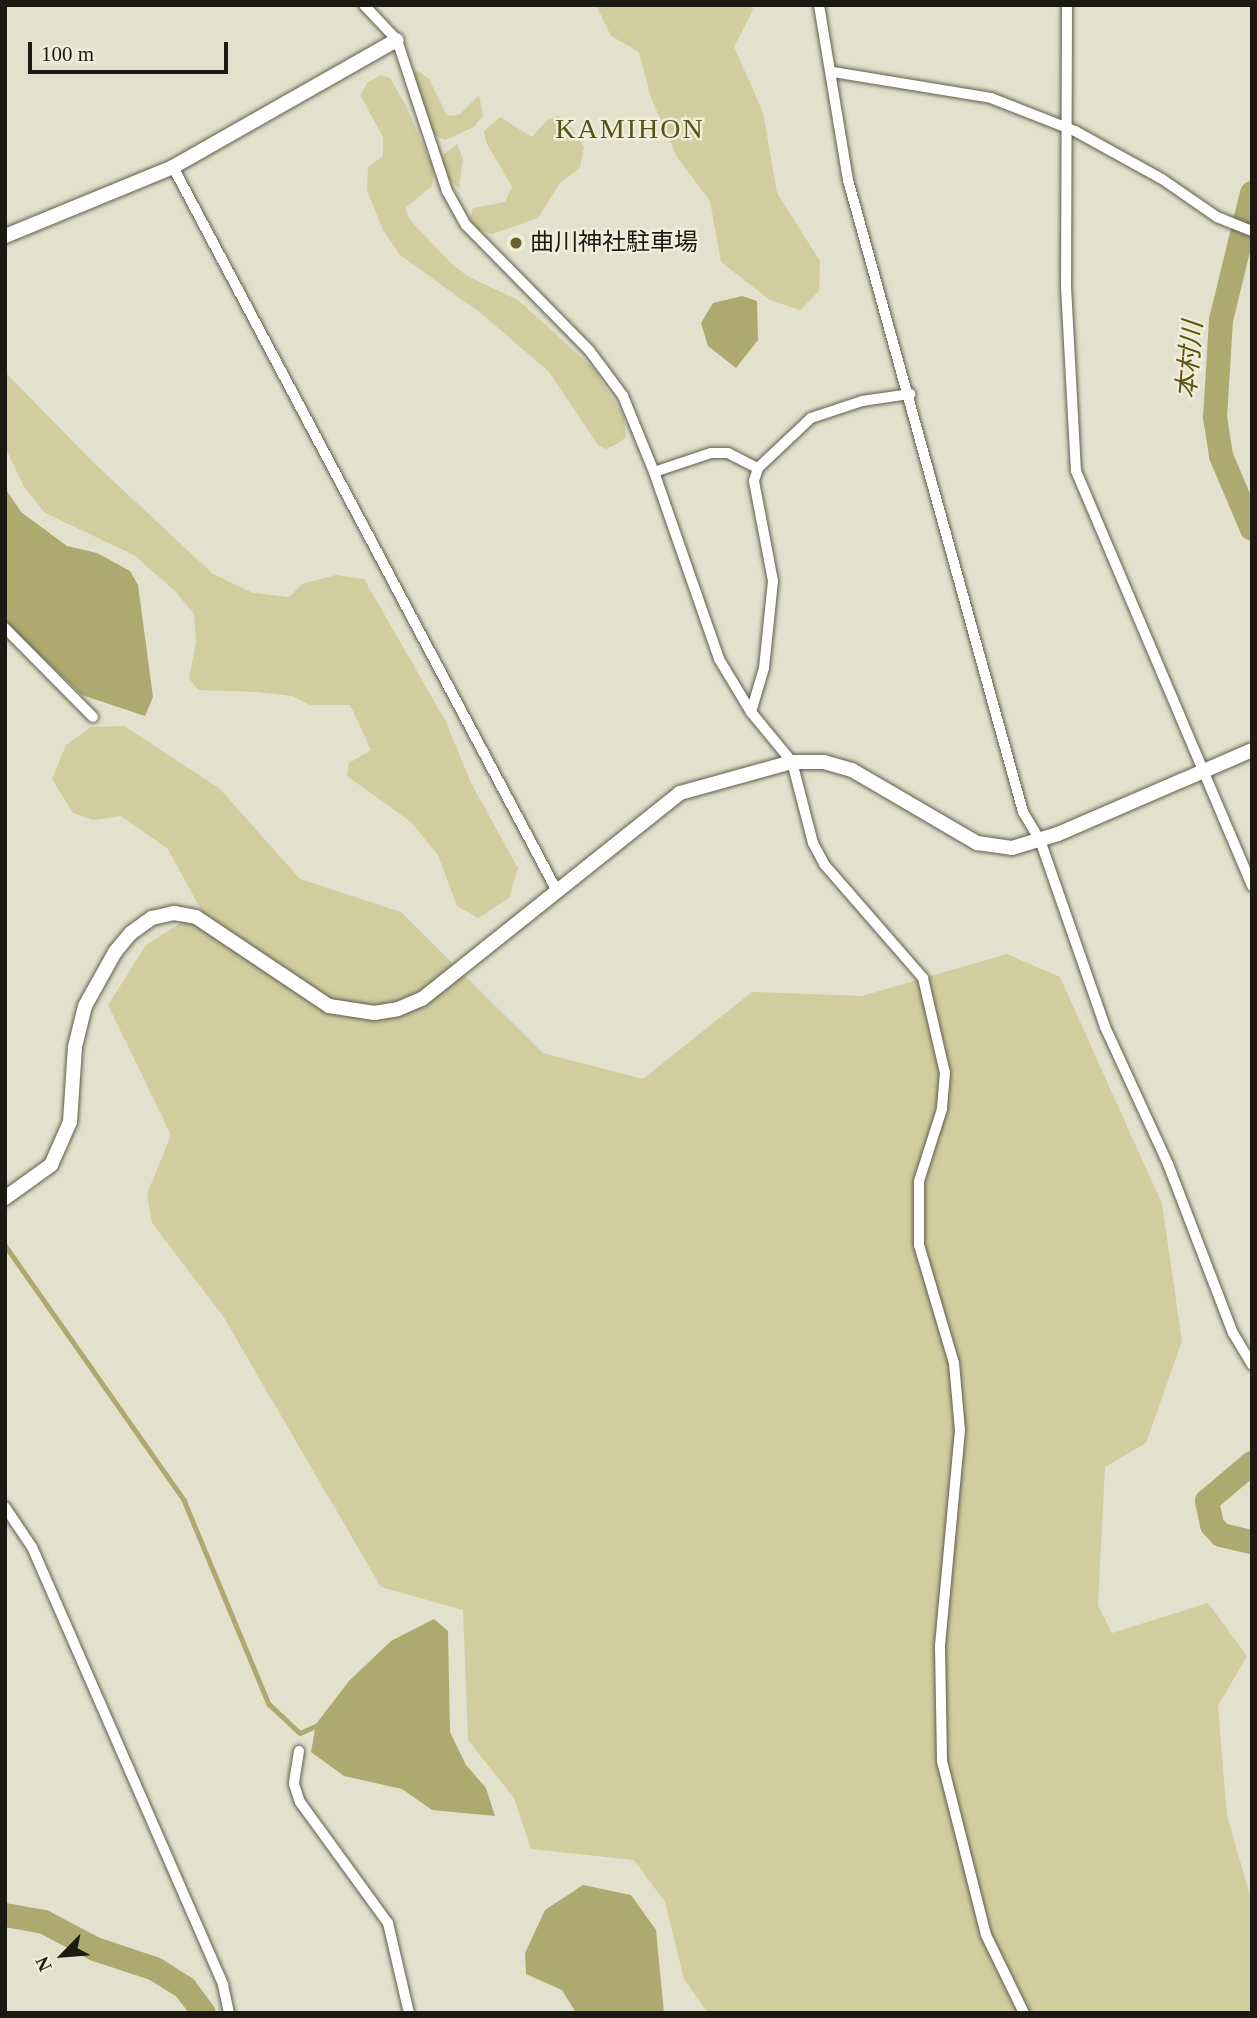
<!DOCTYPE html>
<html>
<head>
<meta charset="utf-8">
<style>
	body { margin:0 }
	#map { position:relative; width:1257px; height:2018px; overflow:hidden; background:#e2e1cd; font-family:"Times New Roman","Noto Sans JP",serif }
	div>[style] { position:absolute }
	.green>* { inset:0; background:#d1cd9f }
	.water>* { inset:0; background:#aea96f }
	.stream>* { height:4.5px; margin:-2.25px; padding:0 2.25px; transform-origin:2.25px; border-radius:2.25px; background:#aea96f }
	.river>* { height:24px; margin:-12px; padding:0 12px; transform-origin:12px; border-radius:12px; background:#aea96f }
	.roads { filter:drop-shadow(0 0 2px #5f5e4d) drop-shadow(0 0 2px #5f5e4d) }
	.minor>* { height:10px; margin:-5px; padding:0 5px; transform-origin:5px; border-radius:5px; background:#fff }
	.tertiary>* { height:14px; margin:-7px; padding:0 7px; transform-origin:7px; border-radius:7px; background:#fff }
	.dots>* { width:19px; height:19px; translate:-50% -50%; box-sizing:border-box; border:4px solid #efeeda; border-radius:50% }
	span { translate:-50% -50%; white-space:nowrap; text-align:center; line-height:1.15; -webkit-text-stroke:5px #efeeda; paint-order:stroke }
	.poi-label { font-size:24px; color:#1a1a13 }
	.left { translate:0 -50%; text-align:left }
	.water-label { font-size:26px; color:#5b540e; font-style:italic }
	.quarter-label { font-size:28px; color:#585315; letter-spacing:2px }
	.frame { position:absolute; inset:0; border:7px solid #1a1a13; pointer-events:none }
	.north { position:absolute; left:28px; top:1920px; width:70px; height:70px; -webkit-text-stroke:5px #efeeda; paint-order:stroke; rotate:245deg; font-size:19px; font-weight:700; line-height:28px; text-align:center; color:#1a1a13 }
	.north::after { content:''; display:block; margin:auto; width:24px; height:32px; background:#1a1a13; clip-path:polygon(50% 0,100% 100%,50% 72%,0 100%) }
	.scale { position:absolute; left:28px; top:42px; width:200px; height:32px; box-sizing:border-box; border:4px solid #1a1a13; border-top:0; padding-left:9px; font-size:21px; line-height:24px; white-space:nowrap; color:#1a1a13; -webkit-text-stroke:5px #efeeda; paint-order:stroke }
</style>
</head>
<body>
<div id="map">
	<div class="green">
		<i style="clip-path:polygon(596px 5px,751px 5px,753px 10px,734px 47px,763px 112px,777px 193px,820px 261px,819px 291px,800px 310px,770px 300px,721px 262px,710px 201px,677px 157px,651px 98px,639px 52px,611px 36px)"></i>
		<i style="clip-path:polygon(418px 71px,429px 79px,447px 116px,459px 115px,479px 95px,483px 116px,474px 127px,445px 140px,433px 134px,412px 74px)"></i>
		<i style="clip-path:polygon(381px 75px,390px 78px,405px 104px,434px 169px,432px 186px,405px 208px,409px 219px,450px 262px,467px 276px,518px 300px,593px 368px,624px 416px,626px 437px,617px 444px,606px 449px,598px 445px,549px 372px,482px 314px,400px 255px,383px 230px,367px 190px,368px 167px,383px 156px,383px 137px,360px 95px,368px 82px)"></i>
		<i style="clip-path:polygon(558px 116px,567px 121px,584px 147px,580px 168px,560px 183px,538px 218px,492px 234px,479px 230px,470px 218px,473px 208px,505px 202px,512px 187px,486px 142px,484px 131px,500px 117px,532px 137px,547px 120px)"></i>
		<i style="clip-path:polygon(457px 144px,463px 159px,459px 188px,446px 177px,442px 163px,444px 154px)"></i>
		<i style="clip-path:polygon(5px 372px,93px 462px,213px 574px,253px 593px,289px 597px,302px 584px,336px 575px,364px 579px,446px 722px,471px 783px,518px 868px,509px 898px,478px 918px,457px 906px,438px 855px,411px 822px,347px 776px,349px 763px,371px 750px,350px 705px,310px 705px,292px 696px,258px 692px,198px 690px,189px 678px,196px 642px,194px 614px,175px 591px,134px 555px,45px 513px,24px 487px,5px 447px)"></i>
		<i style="clip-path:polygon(124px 726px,219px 788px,300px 879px,401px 912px,543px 1053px,643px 1079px,752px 992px,862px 996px,1007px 954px,1060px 977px,1162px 1204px,1182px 1341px,1146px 1443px,1105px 1467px,1098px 1605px,1112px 1633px,1208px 1603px,1247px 1656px,1218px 1706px,1227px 1815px,1252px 1903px,1252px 2013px,708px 2013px,684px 1979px,665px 1902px,634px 1860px,531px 1849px,514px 1798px,468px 1740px,463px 1610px,381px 1587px,223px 1316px,152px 1223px,147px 1194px,171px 1135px,108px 1005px,146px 945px,201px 910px,168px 849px,121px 816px,93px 820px,73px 813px,52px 779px,66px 745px,91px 727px)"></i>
	</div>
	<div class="water">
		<i style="clip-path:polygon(742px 296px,757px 301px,758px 340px,736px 368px,708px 346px,701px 323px,713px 303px)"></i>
		<i style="clip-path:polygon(5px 488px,21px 512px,67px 546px,97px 553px,130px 571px,138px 585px,153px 697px,145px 716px,82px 695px,5px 622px)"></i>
		<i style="clip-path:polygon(434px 1619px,448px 1631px,450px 1732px,466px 1765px,486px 1788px,495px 1816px,432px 1810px,402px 1789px,344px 1776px,311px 1752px,316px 1724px,349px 1681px,391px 1641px)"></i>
		<i style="clip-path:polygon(583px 1885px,631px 1895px,656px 1930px,664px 2013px,576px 2013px,562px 1990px,526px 1974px,525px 1953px,545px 1910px)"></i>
	</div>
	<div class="stream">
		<i style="left:5px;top:1245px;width:312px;rotate:54.9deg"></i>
		<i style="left:184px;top:1500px;width:221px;rotate:67.4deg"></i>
		<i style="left:269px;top:1704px;width:42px;rotate:43.1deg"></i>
		<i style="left:300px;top:1733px;width:22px;rotate:-24deg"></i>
	</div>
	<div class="river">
		<i style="left:1252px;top:193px;width:131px;rotate:103.7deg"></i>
		<i style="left:1221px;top:320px;width:97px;rotate:93.5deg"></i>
		<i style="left:1215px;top:417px;width:39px;rotate:81deg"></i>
		<i style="left:1221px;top:456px;width:79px;rotate:67deg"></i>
		<i style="left:1252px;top:1463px;width:59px;rotate:139.8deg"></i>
		<i style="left:1207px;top:1501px;width:25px;rotate:78deg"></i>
		<i style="left:1212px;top:1525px;width:13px;rotate:48deg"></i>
		<i style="left:1221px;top:1535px;width:32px;rotate:13deg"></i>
		<i style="left:5px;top:1915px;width:40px;rotate:10deg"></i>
		<i style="left:44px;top:1922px;width:58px;rotate:27.9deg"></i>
		<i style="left:95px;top:1949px;width:63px;rotate:18.4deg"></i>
		<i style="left:155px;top:1969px;width:36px;rotate:32deg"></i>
		<i style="left:185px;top:1988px;width:31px;rotate:53deg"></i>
	</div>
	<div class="roads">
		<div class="minor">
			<i style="left:364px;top:5px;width:48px;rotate:46.7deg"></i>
			<i style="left:397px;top:40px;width:159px;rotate:71.7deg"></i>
			<i style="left:447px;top:191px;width:39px;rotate:61deg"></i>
			<i style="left:466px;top:225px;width:175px;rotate:45.5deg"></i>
			<i style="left:589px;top:350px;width:57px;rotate:53.5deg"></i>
			<i style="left:623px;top:396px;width:82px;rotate:67.8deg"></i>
			<i style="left:654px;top:472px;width:198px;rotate:70.8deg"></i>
			<i style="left:719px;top:659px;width:62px;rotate:58.9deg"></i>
			<i style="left:751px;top:712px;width:65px;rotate:50.6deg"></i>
			<i style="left:792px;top:762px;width:84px;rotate:75.5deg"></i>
			<i style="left:813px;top:843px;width:24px;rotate:62deg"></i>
			<i style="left:824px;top:864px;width:151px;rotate:49deg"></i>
			<i style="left:923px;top:978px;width:98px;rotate:77deg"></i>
			<i style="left:945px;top:1073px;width:36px;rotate:95deg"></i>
			<i style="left:942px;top:1109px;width:76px;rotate:107.7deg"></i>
			<i style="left:919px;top:1181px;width:64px;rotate:90deg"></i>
			<i style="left:919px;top:1245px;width:123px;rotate:73.5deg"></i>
			<i style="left:954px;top:1363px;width:67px;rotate:84.9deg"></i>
			<i style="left:960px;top:1430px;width:217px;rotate:95.3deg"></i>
			<i style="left:940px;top:1646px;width:115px;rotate:89deg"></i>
			<i style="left:942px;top:1761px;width:179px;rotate:75.8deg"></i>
			<i style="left:986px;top:1935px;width:87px;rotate:64deg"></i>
			<i style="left:819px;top:5px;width:177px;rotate:80.6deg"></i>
			<i style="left:848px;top:180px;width:656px;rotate:74.52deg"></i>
			<i style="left:1023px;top:812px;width:33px;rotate:59deg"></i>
			<i style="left:1040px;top:840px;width:198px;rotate:70.8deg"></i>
			<i style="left:1105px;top:1027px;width:151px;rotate:65.3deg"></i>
			<i style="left:1168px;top:1164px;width:181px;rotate:69deg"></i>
			<i style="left:1233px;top:1333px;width:37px;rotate:59deg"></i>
			<i style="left:1067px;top:5px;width:282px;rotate:90.2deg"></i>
			<i style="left:1066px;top:287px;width:184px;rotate:86.9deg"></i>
			<i style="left:1076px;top:471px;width:451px;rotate:67deg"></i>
			<i style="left:833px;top:72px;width:160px;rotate:9.3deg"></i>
			<i style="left:991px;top:98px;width:90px;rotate:21.4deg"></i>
			<i style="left:1075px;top:131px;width:99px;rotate:28.9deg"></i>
			<i style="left:1162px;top:179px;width:67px;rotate:34.6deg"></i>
			<i style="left:1217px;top:217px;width:38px;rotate:22deg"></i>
			<i style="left:173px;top:167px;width:820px;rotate:62.06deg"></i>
			<i style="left:654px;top:472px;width:60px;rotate:-18.4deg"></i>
			<i style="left:711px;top:453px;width:17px"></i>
			<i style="left:728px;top:453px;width:34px;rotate:27deg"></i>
			<i style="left:5px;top:628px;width:125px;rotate:45.3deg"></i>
			<i style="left:751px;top:712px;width:46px;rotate:-73.5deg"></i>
			<i style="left:764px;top:668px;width:87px;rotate:-84.1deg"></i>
			<i style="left:773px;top:581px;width:102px;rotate:-100.8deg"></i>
			<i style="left:754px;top:481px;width:14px;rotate:-73deg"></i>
			<i style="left:758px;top:468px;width:73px;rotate:-43.3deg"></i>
			<i style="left:811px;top:418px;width:54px;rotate:-18.4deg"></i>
			<i style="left:862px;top:401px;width:49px;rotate:-8.3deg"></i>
			<i style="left:5px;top:1507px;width:48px;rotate:56deg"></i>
			<i style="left:32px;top:1547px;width:478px;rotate:66.4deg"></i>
			<i style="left:223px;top:1985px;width:29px;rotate:78deg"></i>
			<i style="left:299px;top:1751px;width:33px;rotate:99deg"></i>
			<i style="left:294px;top:1784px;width:19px;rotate:72deg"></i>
			<i style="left:300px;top:1802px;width:150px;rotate:54deg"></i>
			<i style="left:388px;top:1923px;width:92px;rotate:76.9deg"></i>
		</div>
		<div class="tertiary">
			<i style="left:5px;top:236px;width:182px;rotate:-22.3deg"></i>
			<i style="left:173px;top:167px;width:257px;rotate:-29.6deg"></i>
			<i style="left:5px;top:1198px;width:57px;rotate:-35.7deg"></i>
			<i style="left:51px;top:1165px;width:47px;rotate:-66.2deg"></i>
			<i style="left:70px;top:1122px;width:75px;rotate:-86.2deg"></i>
			<i style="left:75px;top:1047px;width:42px;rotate:-76.3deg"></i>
			<i style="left:85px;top:1006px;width:62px;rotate:-60.9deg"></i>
			<i style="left:115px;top:952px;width:25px;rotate:-50deg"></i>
			<i style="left:131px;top:933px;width:26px;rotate:-36deg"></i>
			<i style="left:152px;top:918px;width:23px;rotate:-13deg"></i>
			<i style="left:174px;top:913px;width:22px;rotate:10deg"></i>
			<i style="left:196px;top:917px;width:160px;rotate:33.8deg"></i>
			<i style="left:329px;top:1006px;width:46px;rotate:8.8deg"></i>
			<i style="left:374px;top:1013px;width:24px;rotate:-9deg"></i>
			<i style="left:398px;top:1009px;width:26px;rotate:-23deg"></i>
			<i style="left:422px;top:999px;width:330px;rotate:-38.6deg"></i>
			<i style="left:680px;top:793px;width:116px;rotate:-15.5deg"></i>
			<i style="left:792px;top:762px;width:32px"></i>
			<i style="left:824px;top:762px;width:29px;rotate:16deg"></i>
			<i style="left:852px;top:770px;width:145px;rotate:30.3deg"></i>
			<i style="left:977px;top:843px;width:35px;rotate:8deg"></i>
			<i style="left:1012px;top:848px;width:48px;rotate:-16.9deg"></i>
			<i style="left:1058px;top:834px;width:211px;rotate:-23.4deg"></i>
		</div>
	</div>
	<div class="dots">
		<i style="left:516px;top:243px;background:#65602d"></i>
	</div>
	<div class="poi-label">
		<span class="left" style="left:530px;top:243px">曲川神社駐車場</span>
	</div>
	<div class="water-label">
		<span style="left:1190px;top:360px;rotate:-85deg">本村川</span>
	</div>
	<div class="quarter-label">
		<span style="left:630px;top:129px">KAMIHON</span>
	</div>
	<div class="frame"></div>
	<div class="north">N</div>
	<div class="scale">100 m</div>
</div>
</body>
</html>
